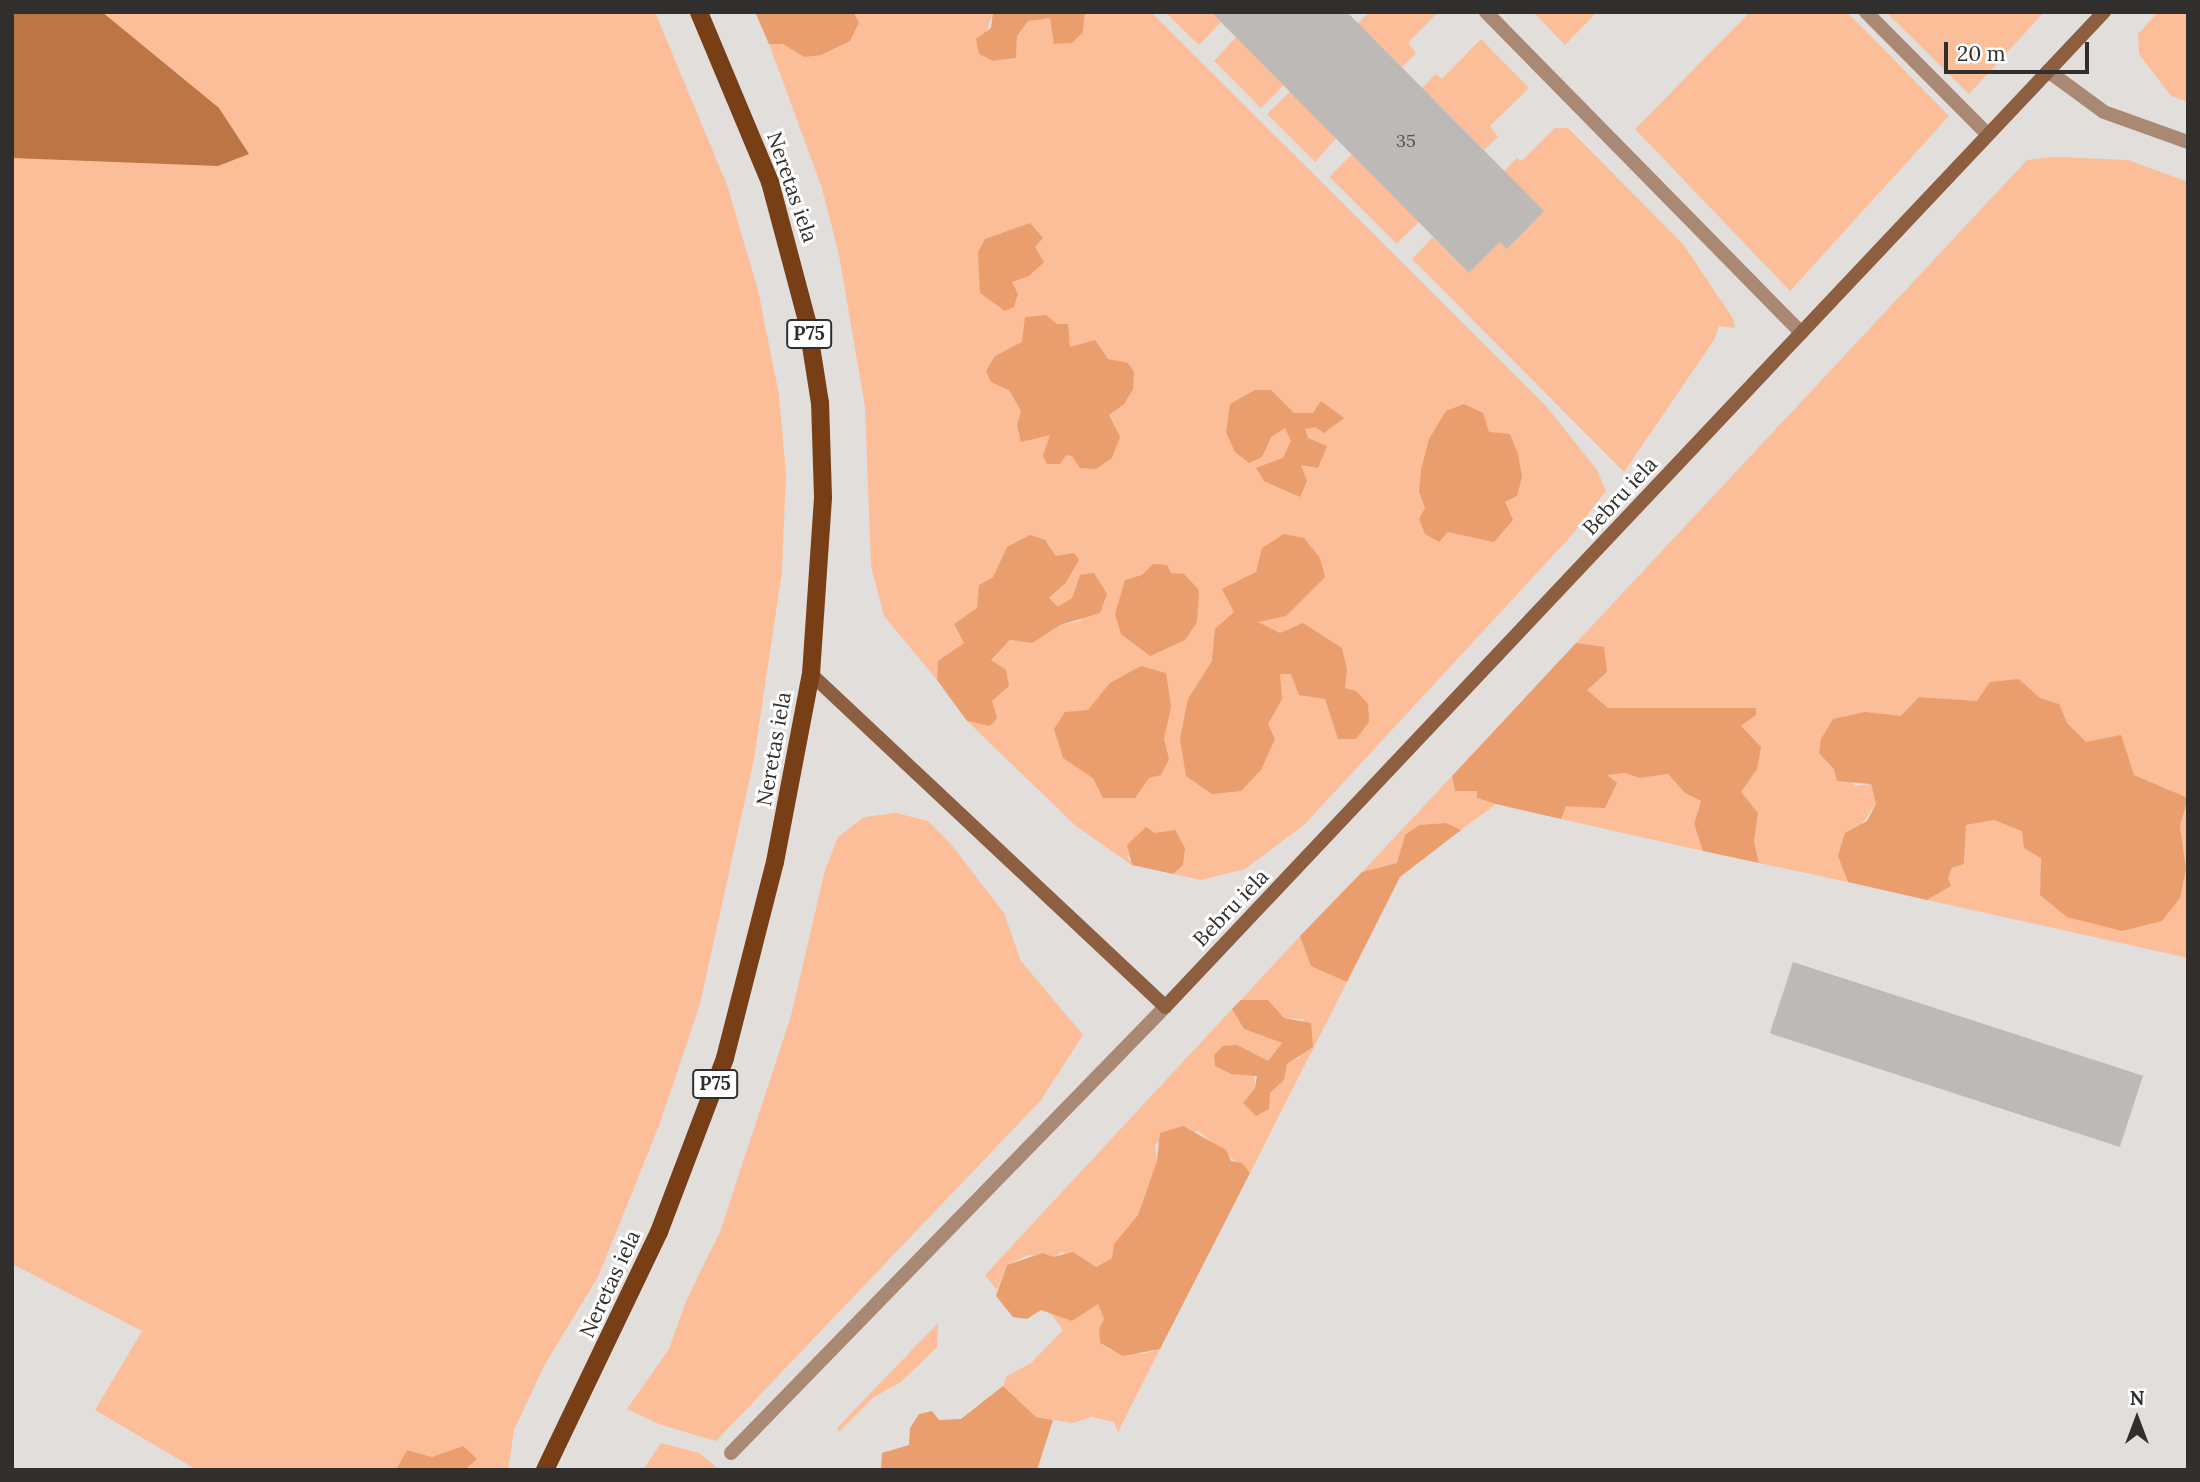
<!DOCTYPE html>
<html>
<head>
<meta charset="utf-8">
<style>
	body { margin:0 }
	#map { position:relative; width:2200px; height:1482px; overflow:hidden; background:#e2dedc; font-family:Lora,serif }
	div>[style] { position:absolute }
	.green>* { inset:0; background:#fbbe98; transform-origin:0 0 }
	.forest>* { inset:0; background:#ea9d6d }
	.water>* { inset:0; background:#be7545 }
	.building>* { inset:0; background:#bdb9b7; transform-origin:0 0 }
	.street>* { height:14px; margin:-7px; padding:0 7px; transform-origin:7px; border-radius:7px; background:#aa8974 }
	.secondary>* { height:14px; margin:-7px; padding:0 7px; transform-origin:7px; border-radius:7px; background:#8e5e40 }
	.primary>* { height:18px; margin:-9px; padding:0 9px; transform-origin:9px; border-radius:9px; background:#783f16 }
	span { translate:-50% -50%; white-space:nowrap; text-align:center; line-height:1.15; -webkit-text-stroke:6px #fff; paint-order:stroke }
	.number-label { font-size:18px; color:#545250 }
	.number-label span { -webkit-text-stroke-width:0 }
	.shield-label span { padding:2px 5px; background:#fff; border:2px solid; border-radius:5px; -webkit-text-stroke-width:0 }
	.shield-label { font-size:19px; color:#312f2e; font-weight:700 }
	.street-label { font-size:21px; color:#312f2e }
	.frame { position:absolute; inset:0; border:14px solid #312f2e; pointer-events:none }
	.north { position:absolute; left:2102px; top:1384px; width:70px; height:70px; -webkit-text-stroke:5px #fff; paint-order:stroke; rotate:0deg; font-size:19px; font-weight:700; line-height:28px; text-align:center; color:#312f2e }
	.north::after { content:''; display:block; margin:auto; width:24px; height:32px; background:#312f2e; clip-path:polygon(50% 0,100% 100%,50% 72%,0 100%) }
	.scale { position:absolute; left:1944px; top:42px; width:145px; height:32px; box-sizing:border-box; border:4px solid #312f2e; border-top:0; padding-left:9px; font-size:21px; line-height:24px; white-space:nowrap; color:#312f2e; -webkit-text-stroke:5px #fff; paint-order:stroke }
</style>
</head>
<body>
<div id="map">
	<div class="green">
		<i style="clip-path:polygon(12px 12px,655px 12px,727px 185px,758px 290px,779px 395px,786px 474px,782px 571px,754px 759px,700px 1004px,660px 1123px,598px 1277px,545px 1364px,514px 1430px,508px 1470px,465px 1470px,476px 1459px,463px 1446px,432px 1457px,407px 1450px,396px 1470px,197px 1470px,95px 1410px,142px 1331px,12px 1264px)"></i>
		<i style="clip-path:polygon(853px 12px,993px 12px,979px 54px,993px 61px,1016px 58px,1017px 36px,1027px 21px,1050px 18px,1054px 23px,1054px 44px,1071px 43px,1083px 32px,1085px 12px,1151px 12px,1546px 406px,1597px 470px,1606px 491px,1571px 536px,1304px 825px,1245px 869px,1201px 880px,1173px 874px,1183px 865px,1127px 856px,1132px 865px,1077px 827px,967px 721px,990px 726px,991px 660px,1010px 640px,1032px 642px,1060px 625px,1081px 621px,1080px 575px,1072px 598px,1058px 608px,1049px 599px,1065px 584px,1056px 556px,1045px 540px,1007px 547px,993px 577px,979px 585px,978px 608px,954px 624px,964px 643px,938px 661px,937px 680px,884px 616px,871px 566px,865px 407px,839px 255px,822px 188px,769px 44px,783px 44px,804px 57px,859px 22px)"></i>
		<i style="clip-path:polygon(1165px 12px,1212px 12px,1221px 22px,1199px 45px)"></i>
		<i style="clip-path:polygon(1369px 12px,1438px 12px,1408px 43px,1416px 53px,1402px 67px,1370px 35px,1336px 45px)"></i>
		<i style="clip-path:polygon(1533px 12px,1597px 12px,1565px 45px)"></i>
		<i style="clip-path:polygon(1750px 12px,1847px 12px,1949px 116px,1790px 291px,1635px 129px)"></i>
		<i style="clip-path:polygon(1886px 12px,2044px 12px,1969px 94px)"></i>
		<i style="clip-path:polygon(2158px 12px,2188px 12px,2188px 102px,2171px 96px,2139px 54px,2138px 34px)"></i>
		<i style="clip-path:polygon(1236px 37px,1272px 74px,1291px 78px,1261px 108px,1214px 61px)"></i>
		<i style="clip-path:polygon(1481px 39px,1529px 88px,1490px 126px,1498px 137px,1484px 150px,1422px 88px,1436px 74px,1442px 79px)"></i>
		<i style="clip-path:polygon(1298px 84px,1336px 138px,1315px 162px,1267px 114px)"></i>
		<i style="clip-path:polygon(1555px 128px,1568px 128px,1683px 244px,1734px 320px,1735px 328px,1719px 326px,1714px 340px,1624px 472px,1412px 259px,1433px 237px,1469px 273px,1500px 242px,1508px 248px,1543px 211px,1504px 171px,1517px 158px,1522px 161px)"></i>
		<i style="left:1352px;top:154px;width:95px;height:32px;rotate:45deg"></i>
		<i style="clip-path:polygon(2057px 157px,2128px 160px,2188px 182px,2188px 798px,2134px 775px,2086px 742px,2067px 723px,2058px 704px,2040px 698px,2019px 679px,1977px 701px,1920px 697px,1901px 717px,1865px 712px,1819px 753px,1856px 786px,1871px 784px,1876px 804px,1839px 856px,1848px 882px,1759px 863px,1754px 842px,1758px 813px,1740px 792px,1741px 726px,1756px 715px,1756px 709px,1608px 708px,1586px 690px,1604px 648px,1576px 643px,2027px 160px)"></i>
		<i style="clip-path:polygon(1625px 773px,1641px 778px,1668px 774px,1685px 793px,1701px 801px,1694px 824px,1703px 851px,1561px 819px,1565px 806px,1606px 775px)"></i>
		<i style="clip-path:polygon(1452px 776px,1455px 791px,1477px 791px,1477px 798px,1496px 804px,1461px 830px,1446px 823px,1419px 825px,1405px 835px,1397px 863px,1362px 872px)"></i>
		<i style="clip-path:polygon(2188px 800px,2188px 958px,1927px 900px,1951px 886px,1948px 878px,1952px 868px,1964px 864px,1966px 825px,1994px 820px,2022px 830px,2041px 858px,2040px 895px,2186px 869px,2180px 826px)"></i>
		<i style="clip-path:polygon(896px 813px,928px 821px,950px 843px,1004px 913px,1021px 961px,1083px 1035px,1041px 1100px,716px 1441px,661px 1425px,627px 1409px,669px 1349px,687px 1299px,720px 1232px,791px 1016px,825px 870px,838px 837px,864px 817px)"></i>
		<i style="clip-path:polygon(1300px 936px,1312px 966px,1347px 982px,1250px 1173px,1198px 1131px,1155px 1144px,1157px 1161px,1138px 1215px,1114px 1244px,1112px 1258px,1095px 1267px,1062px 1252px,1053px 1258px,1028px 1255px,1007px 1265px,997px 1290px,985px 1275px,1232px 1009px,1244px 1029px,1282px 1043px,1268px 1061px,1253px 1057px,1255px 1087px,1270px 1093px,1284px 1080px,1287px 1064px,1300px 1057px,1304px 1019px,1284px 1018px,1268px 1000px,1241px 1000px)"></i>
		<i style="clip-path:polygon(1098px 1304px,1104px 1319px,1099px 1329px,1100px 1343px,1110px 1350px,1142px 1354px,1160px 1349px,1118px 1432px,1114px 1422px,1092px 1417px,1072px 1423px,1036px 1417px,1003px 1386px,1007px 1376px,1031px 1363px,1063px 1330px,1051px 1314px)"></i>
		<i style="clip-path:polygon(938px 1323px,937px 1347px,901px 1382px,874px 1397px,839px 1432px,837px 1428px)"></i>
		<i style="clip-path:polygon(661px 1443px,699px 1453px,720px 1470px,643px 1470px)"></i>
	</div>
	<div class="forest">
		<i style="clip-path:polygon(755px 12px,853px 12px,859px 22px,850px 41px,821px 55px,804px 57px,783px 44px,769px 44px)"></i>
		<i style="clip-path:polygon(993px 12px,1085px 12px,1083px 32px,1072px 43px,1054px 44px,1050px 18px,1028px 21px,1017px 36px,1016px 58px,993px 61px,979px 54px,976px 39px,991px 28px)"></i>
		<i style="clip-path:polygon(1030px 223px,1043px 238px,1035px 247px,1044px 262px,1029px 276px,1012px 282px,1018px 294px,1014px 307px,1005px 311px,980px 293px,978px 252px,985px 239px)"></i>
		<i style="clip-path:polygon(1046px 315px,1057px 324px,1068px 324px,1070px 347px,1095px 340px,1108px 359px,1128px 363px,1134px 372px,1133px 389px,1124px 404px,1109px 415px,1120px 437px,1112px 458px,1096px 469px,1080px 468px,1072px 456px,1066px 455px,1060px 464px,1047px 464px,1043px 456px,1050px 435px,1021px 442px,1017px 425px,1021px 411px,1009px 390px,991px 382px,986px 371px,995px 356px,1022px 342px,1025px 317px)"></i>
		<i style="clip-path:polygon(1255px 390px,1271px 390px,1294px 413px,1313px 413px,1321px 401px,1344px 418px,1324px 433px,1315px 427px,1305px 429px,1308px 438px,1327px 446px,1318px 468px,1301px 465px,1307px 481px,1300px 497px,1264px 481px,1256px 468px,1283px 458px,1291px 441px,1285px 428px,1271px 437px,1262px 457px,1249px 463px,1235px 452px,1226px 432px,1230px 404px)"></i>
		<i style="clip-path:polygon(1464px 404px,1483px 413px,1489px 432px,1510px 434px,1518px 454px,1522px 477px,1517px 496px,1505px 502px,1513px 520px,1494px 542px,1448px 532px,1439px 542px,1425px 534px,1419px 519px,1425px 508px,1419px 491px,1421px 470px,1429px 439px,1446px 411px)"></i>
		<i style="clip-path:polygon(1284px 534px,1304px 538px,1320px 558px,1325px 577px,1286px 616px,1258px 622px,1280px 633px,1303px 623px,1342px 648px,1347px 670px,1345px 688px,1356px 691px,1368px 704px,1369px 722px,1356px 739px,1338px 739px,1325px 699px,1299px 695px,1291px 674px,1280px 674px,1282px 699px,1268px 724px,1275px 739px,1261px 770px,1241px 791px,1212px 794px,1186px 776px,1180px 739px,1188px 699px,1212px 661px,1215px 629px,1234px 612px,1222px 589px,1256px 572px,1262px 548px)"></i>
		<i style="clip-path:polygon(1030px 535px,1045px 540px,1056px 556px,1074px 553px,1079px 560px,1065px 584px,1049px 598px,1058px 607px,1072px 598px,1080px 575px,1094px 573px,1107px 594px,1100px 613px,1060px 625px,1032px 643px,1010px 640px,991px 660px,1006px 670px,1009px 686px,992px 701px,997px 718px,990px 726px,967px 721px,937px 680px,938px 661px,964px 643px,954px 624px,977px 608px,979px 585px,993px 577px,1007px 547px)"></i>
		<i style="clip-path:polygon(1153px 564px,1167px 565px,1171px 573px,1184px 574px,1199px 590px,1197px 622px,1185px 640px,1150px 656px,1121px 634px,1115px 614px,1125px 580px,1142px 575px)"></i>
		<i style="clip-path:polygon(1576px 643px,1604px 647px,1607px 672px,1587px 690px,1608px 708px,1756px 708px,1756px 715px,1741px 726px,1761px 747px,1757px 769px,1741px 792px,1758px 813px,1754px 842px,1759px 863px,1703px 851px,1694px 824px,1701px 801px,1685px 793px,1668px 774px,1640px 778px,1625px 773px,1607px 775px,1617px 783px,1605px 808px,1566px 806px,1561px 819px,1496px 804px,1477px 798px,1477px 791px,1455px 791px,1452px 776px)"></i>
		<i style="clip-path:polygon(1141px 666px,1166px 673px,1171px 707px,1164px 739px,1169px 759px,1161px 775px,1149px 778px,1135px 798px,1103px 798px,1093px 778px,1063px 758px,1054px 729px,1065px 712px,1088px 710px,1110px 683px)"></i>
		<i style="clip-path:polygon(2019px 679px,2040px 698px,2059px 704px,2067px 723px,2086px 742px,2121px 735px,2134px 775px,2188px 798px,2180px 826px,2186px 869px,2180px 898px,2162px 921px,2122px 931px,2067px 917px,2040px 895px,2041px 858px,2024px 848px,2022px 831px,1994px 820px,1966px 825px,1964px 864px,1952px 868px,1948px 878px,1951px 886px,1927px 900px,1848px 882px,1838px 856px,1845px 833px,1867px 821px,1876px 804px,1871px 784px,1837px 781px,1834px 769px,1819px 753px,1821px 739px,1833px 719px,1865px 712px,1901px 716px,1919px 697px,1977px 701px,1990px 682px)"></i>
		<i style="clip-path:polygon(1446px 823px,1461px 830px,1400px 877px,1347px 982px,1311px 966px,1300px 936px,1362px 872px,1397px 863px,1405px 835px,1419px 825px)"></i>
		<i style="clip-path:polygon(1146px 827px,1155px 833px,1175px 830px,1185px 848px,1183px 865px,1173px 874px,1132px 865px,1127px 845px)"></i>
		<i style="clip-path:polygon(1241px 1000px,1268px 1000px,1284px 1018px,1311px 1023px,1313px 1047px,1287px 1064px,1284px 1080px,1270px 1093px,1269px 1109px,1256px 1116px,1243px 1103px,1255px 1088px,1257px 1076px,1231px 1074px,1215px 1066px,1214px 1055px,1223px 1046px,1237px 1045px,1268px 1061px,1282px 1043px,1244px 1029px,1232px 1009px)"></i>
		<i style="clip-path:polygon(1183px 1126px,1226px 1150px,1231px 1161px,1242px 1163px,1250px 1173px,1160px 1349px,1123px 1356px,1100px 1343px,1099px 1329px,1104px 1319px,1098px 1304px,1072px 1321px,1041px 1310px,1027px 1319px,1013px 1317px,996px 1296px,1007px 1265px,1043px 1253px,1053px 1257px,1073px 1252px,1096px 1267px,1112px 1258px,1114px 1244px,1138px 1215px,1157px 1161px,1160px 1133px)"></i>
		<i style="clip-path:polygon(1003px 1386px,1036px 1417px,1053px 1420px,1037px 1470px,881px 1470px,882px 1453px,909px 1445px,910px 1428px,919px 1414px,932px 1411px,939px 1420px,961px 1419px)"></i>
		<i style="clip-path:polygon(463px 1446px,477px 1459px,465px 1470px,396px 1470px,407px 1450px,432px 1457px)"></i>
	</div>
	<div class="water">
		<i style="clip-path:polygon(12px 12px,102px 12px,219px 108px,249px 154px,218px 166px,12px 158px)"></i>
	</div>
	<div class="building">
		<i style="clip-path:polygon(1211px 12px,1347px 12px,1544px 211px,1507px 249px,1500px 242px,1469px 273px)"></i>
		<i style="left:1793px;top:962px;width:368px;height:75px;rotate:18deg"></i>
	</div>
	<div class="street">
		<i style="left:1486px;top:12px;width:450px;rotate:45.5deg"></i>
		<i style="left:1866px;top:12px;width:172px;rotate:45.2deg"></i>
		<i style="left:2048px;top:71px;width:69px;rotate:36.2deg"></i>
		<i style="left:2104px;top:112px;width:89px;rotate:19.7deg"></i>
		<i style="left:731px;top:1453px;width:622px;rotate:-45.78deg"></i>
	</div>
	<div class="secondary">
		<i style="left:811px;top:674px;width:486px;rotate:43.2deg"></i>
		<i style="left:1165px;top:1007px;width:1368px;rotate:-46.66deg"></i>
	</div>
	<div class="primary">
		<i style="left:545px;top:1470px;width:264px;rotate:-64.4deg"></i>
		<i style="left:659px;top:1232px;width:186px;rotate:-69.2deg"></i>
		<i style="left:725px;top:1058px;width:202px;rotate:-75.7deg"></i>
		<i style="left:775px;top:862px;width:191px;rotate:-79.2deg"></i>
		<i style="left:811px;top:674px;width:177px;rotate:-86.1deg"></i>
		<i style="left:823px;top:497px;width:94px;rotate:-91.8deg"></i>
		<i style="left:820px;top:403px;width:83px;rotate:-99deg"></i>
		<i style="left:807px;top:321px;width:144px;rotate:-104.9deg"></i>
		<i style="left:770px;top:182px;width:184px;rotate:-112.7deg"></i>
	</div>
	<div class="number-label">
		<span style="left:1406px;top:141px">35</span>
	</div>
	<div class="shield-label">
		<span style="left:809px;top:334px">P75</span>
		<span style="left:715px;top:1084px">P75</span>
	</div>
	<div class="street-label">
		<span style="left:792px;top:187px;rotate:71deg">Neretas iela</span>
		<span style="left:1620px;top:496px;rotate:-47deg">Bebru iela</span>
		<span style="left:774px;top:749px;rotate:-80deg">Neretas iela</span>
		<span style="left:1231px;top:908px;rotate:-46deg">Bebru iela</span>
		<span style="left:610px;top:1284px;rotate:-65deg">Neretas iela</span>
	</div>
	<div class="frame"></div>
	<div class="north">N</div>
	<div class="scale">20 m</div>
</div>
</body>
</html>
